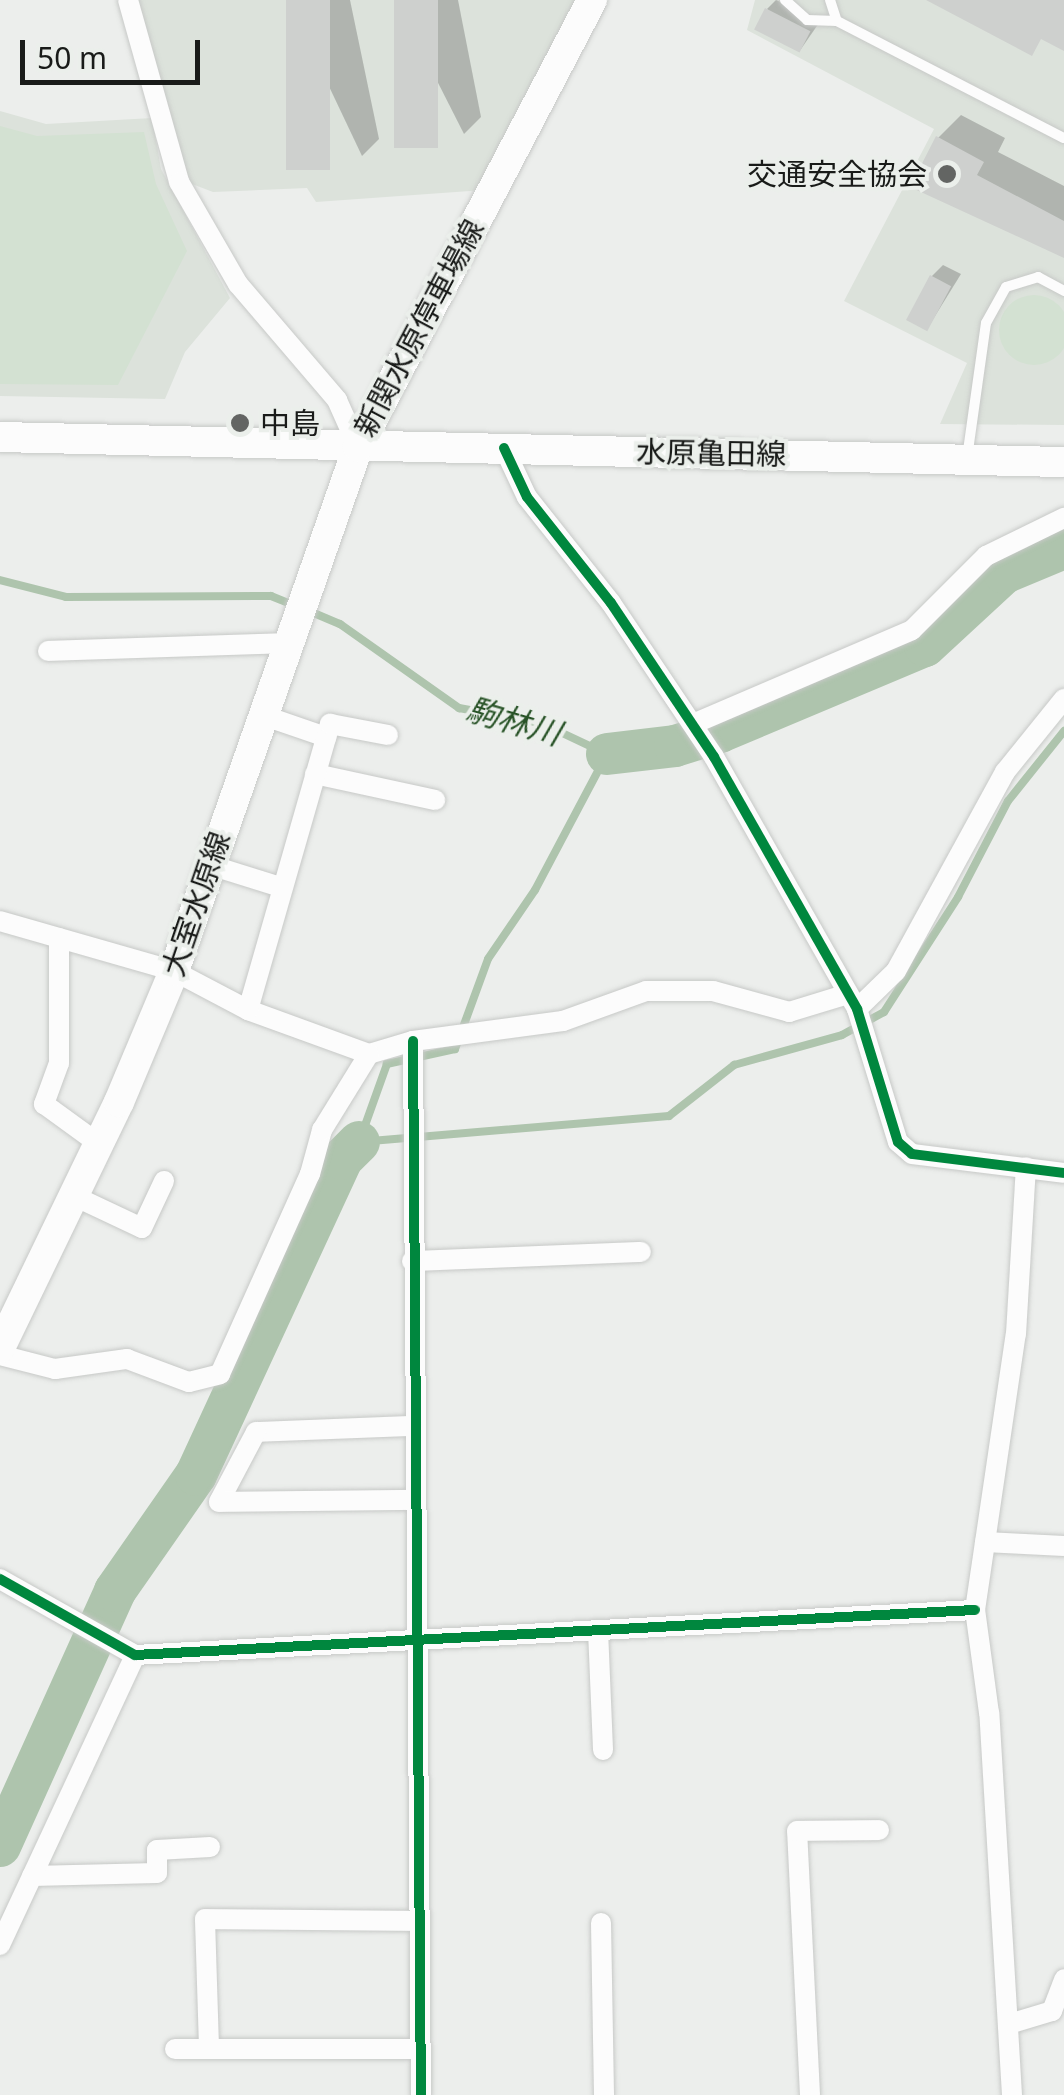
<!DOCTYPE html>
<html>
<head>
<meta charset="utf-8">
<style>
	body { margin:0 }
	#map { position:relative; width:1064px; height:2095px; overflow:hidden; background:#eceeec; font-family:"Noto Sans","Noto Sans JP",sans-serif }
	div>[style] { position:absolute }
	.built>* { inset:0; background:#dce2db }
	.green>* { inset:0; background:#d3e1d2 }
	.round { border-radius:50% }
	.shadow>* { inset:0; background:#0003 }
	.stream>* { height:8px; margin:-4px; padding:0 4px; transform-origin:4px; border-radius:4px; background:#aec4ad }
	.river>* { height:42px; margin:-21px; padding:0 21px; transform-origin:21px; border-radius:21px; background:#aec4ad }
	.building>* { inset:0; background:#ced0ce; transform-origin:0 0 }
	.roads { filter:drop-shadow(0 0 2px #c7c9c7) drop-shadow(0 0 2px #c7c9c7) }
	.service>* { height:10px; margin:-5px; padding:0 5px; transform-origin:5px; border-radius:5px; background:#fcfcfc }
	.minor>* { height:20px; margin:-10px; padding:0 10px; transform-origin:10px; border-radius:10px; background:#fcfcfc }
	.secondary>* { height:30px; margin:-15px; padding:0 15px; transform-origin:15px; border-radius:15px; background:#fcfcfc }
	.cycleway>* { height:10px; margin:-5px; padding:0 5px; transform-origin:5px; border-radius:5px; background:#00873e }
	.dots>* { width:28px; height:28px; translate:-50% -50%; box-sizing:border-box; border:5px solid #ebefeb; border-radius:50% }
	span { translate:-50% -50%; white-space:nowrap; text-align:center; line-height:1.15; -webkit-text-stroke:8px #ebefeb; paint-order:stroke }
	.poi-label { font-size:30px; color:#191b19 }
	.right { translate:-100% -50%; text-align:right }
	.left { translate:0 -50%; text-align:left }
	.street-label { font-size:30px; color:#191b19 }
	.water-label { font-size:32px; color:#285327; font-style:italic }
	.scale { position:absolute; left:20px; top:40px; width:180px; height:45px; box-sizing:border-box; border:5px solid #191b19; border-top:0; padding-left:12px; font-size:30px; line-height:35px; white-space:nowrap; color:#191b19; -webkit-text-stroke:8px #ebefeb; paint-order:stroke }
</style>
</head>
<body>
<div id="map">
	<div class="built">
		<i style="clip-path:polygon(133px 0,581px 0,484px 190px,316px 202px,307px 188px,213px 192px,192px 184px,176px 151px)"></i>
		<i style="clip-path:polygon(755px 0,1064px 0,1064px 425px,940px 424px,967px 363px,844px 301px,934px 129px,747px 30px)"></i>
		<i style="clip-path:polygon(0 111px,46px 124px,152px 118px,161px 169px,230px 298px,185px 352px,165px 399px,0 396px)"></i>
	</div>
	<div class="green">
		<i style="clip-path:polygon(0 126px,37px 136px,144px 132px,156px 184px,187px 251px,118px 385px,0 384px)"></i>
		<i class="round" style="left:999px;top:295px;width:70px;height:70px"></i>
	</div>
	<div class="shadow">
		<i style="clip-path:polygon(288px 0,350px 0,379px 139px,362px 156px)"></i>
		<i style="clip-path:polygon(396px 0,458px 0,481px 117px,464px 134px)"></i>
		<i style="clip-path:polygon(776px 0,821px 20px,801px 49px,767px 9px)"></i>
		<i style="clip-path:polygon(961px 115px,1005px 138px,998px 152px,1064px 186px,1064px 256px,963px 203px,938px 138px)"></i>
		<i style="clip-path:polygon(943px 265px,961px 274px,927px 329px,932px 276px)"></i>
	</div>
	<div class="stream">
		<i style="left:0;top:580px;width:68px;rotate:14.4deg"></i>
		<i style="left:66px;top:597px;width:205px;rotate:-0.3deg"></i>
		<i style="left:271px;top:596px;width:27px;rotate:22deg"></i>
		<i style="left:309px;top:611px;width:34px;rotate:23deg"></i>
		<i style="left:340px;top:624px;width:146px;rotate:35.2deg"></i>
		<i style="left:459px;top:708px;width:83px;rotate:10.4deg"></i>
		<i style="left:541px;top:723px;width:73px;rotate:25.2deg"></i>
		<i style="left:607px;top:754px;width:154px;rotate:117.9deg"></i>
		<i style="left:535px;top:890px;width:83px;rotate:124.3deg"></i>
		<i style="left:488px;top:959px;width:96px;rotate:110.1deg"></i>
		<i style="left:455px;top:1049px;width:70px;rotate:167.6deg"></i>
		<i style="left:387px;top:1064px;width:83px;rotate:109.7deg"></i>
		<i style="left:359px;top:1142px;width:311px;rotate:-4.8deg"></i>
		<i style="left:669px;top:1116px;width:83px;rotate:-38.1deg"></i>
		<i style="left:734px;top:1065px;width:112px;rotate:-15.5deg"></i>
		<i style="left:842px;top:1035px;width:48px;rotate:-28.7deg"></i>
		<i style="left:884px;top:1012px;width:137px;rotate:-57.2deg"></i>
		<i style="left:958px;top:897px;width:108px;rotate:-62.5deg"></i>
		<i style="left:1008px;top:801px;width:90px;rotate:-51.3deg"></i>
	</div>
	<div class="river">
		<i style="left:607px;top:754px;width:68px;rotate:-6.7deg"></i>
		<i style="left:675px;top:746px;width:47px;rotate:-17.3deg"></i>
		<i style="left:720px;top:732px;width:222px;rotate:-22.8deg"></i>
		<i style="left:925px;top:646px;width:108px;rotate:-42.7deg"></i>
		<i style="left:1004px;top:573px;width:65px;rotate:-22.6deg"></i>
		<i style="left:0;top:1846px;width:280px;rotate:-65.7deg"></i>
		<i style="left:115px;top:1591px;width:141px;rotate:-55.1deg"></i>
		<i style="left:196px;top:1475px;width:348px;rotate:-65.2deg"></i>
		<i style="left:342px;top:1159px;width:24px;rotate:-45deg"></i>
	</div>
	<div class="building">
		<i style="left:286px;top:0;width:44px;height:170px"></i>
		<i style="left:394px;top:0;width:44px;height:148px"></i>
		<i style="clip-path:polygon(926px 0,1064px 0,1064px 51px,1041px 39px,1032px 56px)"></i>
		<i style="left:765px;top:8px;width:51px;height:24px;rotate:27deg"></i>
		<i style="clip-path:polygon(936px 136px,984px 162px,977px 175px,1064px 221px,1064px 258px,910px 187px)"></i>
		<i style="left:930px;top:275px;width:24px;height:51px;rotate:28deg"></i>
	</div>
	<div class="roads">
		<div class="service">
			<i style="left:785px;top:0;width:30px;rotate:42deg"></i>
			<i style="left:807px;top:20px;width:30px;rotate:2deg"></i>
			<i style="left:837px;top:21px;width:255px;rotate:27.3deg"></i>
			<i style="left:830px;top:0;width:22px;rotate:72deg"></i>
			<i style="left:967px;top:458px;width:136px;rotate:-82deg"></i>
			<i style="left:986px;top:323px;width:41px;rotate:-60.9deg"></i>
			<i style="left:1006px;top:287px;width:34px;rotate:-17deg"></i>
			<i style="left:1038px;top:277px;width:30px;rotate:28deg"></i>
		</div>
		<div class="minor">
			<i style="left:128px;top:0;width:189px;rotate:74.3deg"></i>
			<i style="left:179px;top:182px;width:118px;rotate:60deg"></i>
			<i style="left:238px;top:284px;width:153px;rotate:49.5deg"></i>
			<i style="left:337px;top:400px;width:51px;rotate:65.9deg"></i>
			<i style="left:504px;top:448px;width:54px;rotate:64.9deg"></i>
			<i style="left:527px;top:497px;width:135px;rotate:51.6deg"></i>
			<i style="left:611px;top:603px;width:185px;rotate:56.2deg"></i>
			<i style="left:714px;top:757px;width:290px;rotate:60.4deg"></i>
			<i style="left:857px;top:1009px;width:139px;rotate:72.9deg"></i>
			<i style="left:898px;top:1142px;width:18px;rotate:41deg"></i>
			<i style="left:912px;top:1154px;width:153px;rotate:7.1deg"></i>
			<i style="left:48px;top:651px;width:239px;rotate:-1.9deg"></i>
			<i style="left:262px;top:715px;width:68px;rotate:19deg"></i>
			<i style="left:693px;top:724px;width:238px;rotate:-23.2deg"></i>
			<i style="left:912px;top:630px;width:105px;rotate:-45deg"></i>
			<i style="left:986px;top:556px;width:87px;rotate:-26deg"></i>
			<i style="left:315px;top:774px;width:123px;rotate:12.2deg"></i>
			<i style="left:210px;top:865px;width:73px;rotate:17.4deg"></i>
			<i style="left:0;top:921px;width:181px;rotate:16deg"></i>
			<i style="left:174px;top:971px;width:84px;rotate:27.8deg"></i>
			<i style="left:248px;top:1010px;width:129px;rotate:20deg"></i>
			<i style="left:369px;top:1054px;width:46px;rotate:-16.5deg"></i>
			<i style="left:413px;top:1041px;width:151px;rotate:-7.6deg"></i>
			<i style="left:563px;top:1021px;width:88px;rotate:-19.9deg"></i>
			<i style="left:646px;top:991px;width:67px"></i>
			<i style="left:713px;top:991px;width:79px;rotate:15.4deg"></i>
			<i style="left:789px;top:1012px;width:62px;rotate:-17deg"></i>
			<i style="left:59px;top:938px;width:125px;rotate:90deg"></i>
			<i style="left:59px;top:1063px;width:44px;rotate:110.1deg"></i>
			<i style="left:44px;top:1104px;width:68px;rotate:36deg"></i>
			<i style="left:857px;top:1009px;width:54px;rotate:-44.3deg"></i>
			<i style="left:896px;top:971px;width:227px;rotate:-61.3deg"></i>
			<i style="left:1005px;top:772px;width:94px;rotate:-51.1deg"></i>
			<i style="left:248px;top:1010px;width:298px;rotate:-74deg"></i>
			<i style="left:330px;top:724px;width:59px;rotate:10.7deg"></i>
			<i style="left:413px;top:1041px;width:1054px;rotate:89.57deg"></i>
			<i style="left:74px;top:1196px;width:75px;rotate:25.2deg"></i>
			<i style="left:142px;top:1228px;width:52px;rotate:-64.9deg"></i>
			<i style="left:412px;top:1261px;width:229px;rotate:-2.3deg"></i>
			<i style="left:0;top:1355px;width:57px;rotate:14.3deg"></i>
			<i style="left:55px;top:1369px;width:73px;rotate:-7.9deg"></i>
			<i style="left:127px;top:1359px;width:66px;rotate:20.4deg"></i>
			<i style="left:189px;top:1382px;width:32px;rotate:-14deg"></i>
			<i style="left:220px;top:1374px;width:219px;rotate:-65.8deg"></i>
			<i style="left:310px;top:1174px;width:46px;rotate:-74.7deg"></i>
			<i style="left:322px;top:1130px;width:89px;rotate:-58.3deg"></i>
			<i style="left:412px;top:1426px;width:156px;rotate:177.8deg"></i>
			<i style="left:256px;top:1432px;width:79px;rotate:117.9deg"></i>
			<i style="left:219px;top:1502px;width:194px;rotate:-0.6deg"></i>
			<i style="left:985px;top:1542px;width:79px;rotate:2.9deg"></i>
			<i style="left:0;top:1579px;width:155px;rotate:29.4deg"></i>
			<i style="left:135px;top:1655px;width:841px;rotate:-3.07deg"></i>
			<i style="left:598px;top:1630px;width:120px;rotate:87.6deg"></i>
			<i style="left:32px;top:1876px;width:125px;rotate:-1.4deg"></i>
			<i style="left:157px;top:1873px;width:23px;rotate:-90deg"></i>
			<i style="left:157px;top:1850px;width:53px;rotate:-3.2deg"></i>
			<i style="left:601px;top:1923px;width:172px;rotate:89deg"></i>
			<i style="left:0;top:1945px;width:320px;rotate:-65deg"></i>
			<i style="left:1009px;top:2024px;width:45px;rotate:-16.8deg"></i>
			<i style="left:1052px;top:2011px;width:34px;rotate:-69deg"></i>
			<i style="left:209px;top:2047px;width:128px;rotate:-91.8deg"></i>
			<i style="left:205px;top:1919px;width:213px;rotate:0.5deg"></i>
			<i style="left:175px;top:2049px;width:245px"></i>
			<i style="left:810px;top:2095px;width:264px;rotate:-92.8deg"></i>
			<i style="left:797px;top:1831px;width:82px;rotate:-0.7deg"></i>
			<i style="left:1012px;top:2095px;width:383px;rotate:-93.4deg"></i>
			<i style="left:989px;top:1713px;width:104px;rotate:-97.7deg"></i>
			<i style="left:975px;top:1610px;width:279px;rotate:-81.6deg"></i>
			<i style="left:1016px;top:1334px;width:167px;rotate:-86.6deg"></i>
		</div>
		<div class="secondary">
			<i style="left:0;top:437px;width:1064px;rotate:1.35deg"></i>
			<i style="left:0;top:1348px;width:273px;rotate:-64.2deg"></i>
			<i style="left:119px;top:1102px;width:142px;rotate:-67.2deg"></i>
			<i style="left:174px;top:971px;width:555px;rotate:-70.65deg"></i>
			<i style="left:358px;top:447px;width:505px;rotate:-62.37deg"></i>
		</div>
	</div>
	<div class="cycleway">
		<i style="left:504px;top:448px;width:54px;rotate:64.9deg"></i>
		<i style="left:527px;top:497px;width:135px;rotate:51.6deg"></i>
		<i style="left:611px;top:603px;width:185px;rotate:56.2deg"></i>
		<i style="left:714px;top:757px;width:290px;rotate:60.4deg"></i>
		<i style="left:857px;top:1009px;width:139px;rotate:72.9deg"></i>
		<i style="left:898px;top:1142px;width:18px;rotate:41deg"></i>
		<i style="left:912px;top:1154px;width:153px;rotate:7.1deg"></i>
		<i style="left:413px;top:1041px;width:1054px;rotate:89.57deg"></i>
		<i style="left:0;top:1579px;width:155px;rotate:29.4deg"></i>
		<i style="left:135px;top:1655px;width:841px;rotate:-3.07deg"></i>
	</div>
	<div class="dots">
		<i style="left:947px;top:174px;background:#636563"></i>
		<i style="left:240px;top:423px;background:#636563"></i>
	</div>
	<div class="poi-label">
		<span class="right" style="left:927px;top:174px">交通安全協会</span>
		<span class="left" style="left:260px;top:423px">中島</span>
	</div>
	<div class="street-label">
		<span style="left:419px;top:328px;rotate:-62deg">新関水原停車場線</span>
		<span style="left:711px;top:453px;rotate:1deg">水原亀田線</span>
		<span style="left:196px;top:904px;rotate:-71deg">大室水原線</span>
	</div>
	<div class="water-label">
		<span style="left:514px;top:721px;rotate:16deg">駒林川</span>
	</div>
	<div class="scale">50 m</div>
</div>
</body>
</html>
